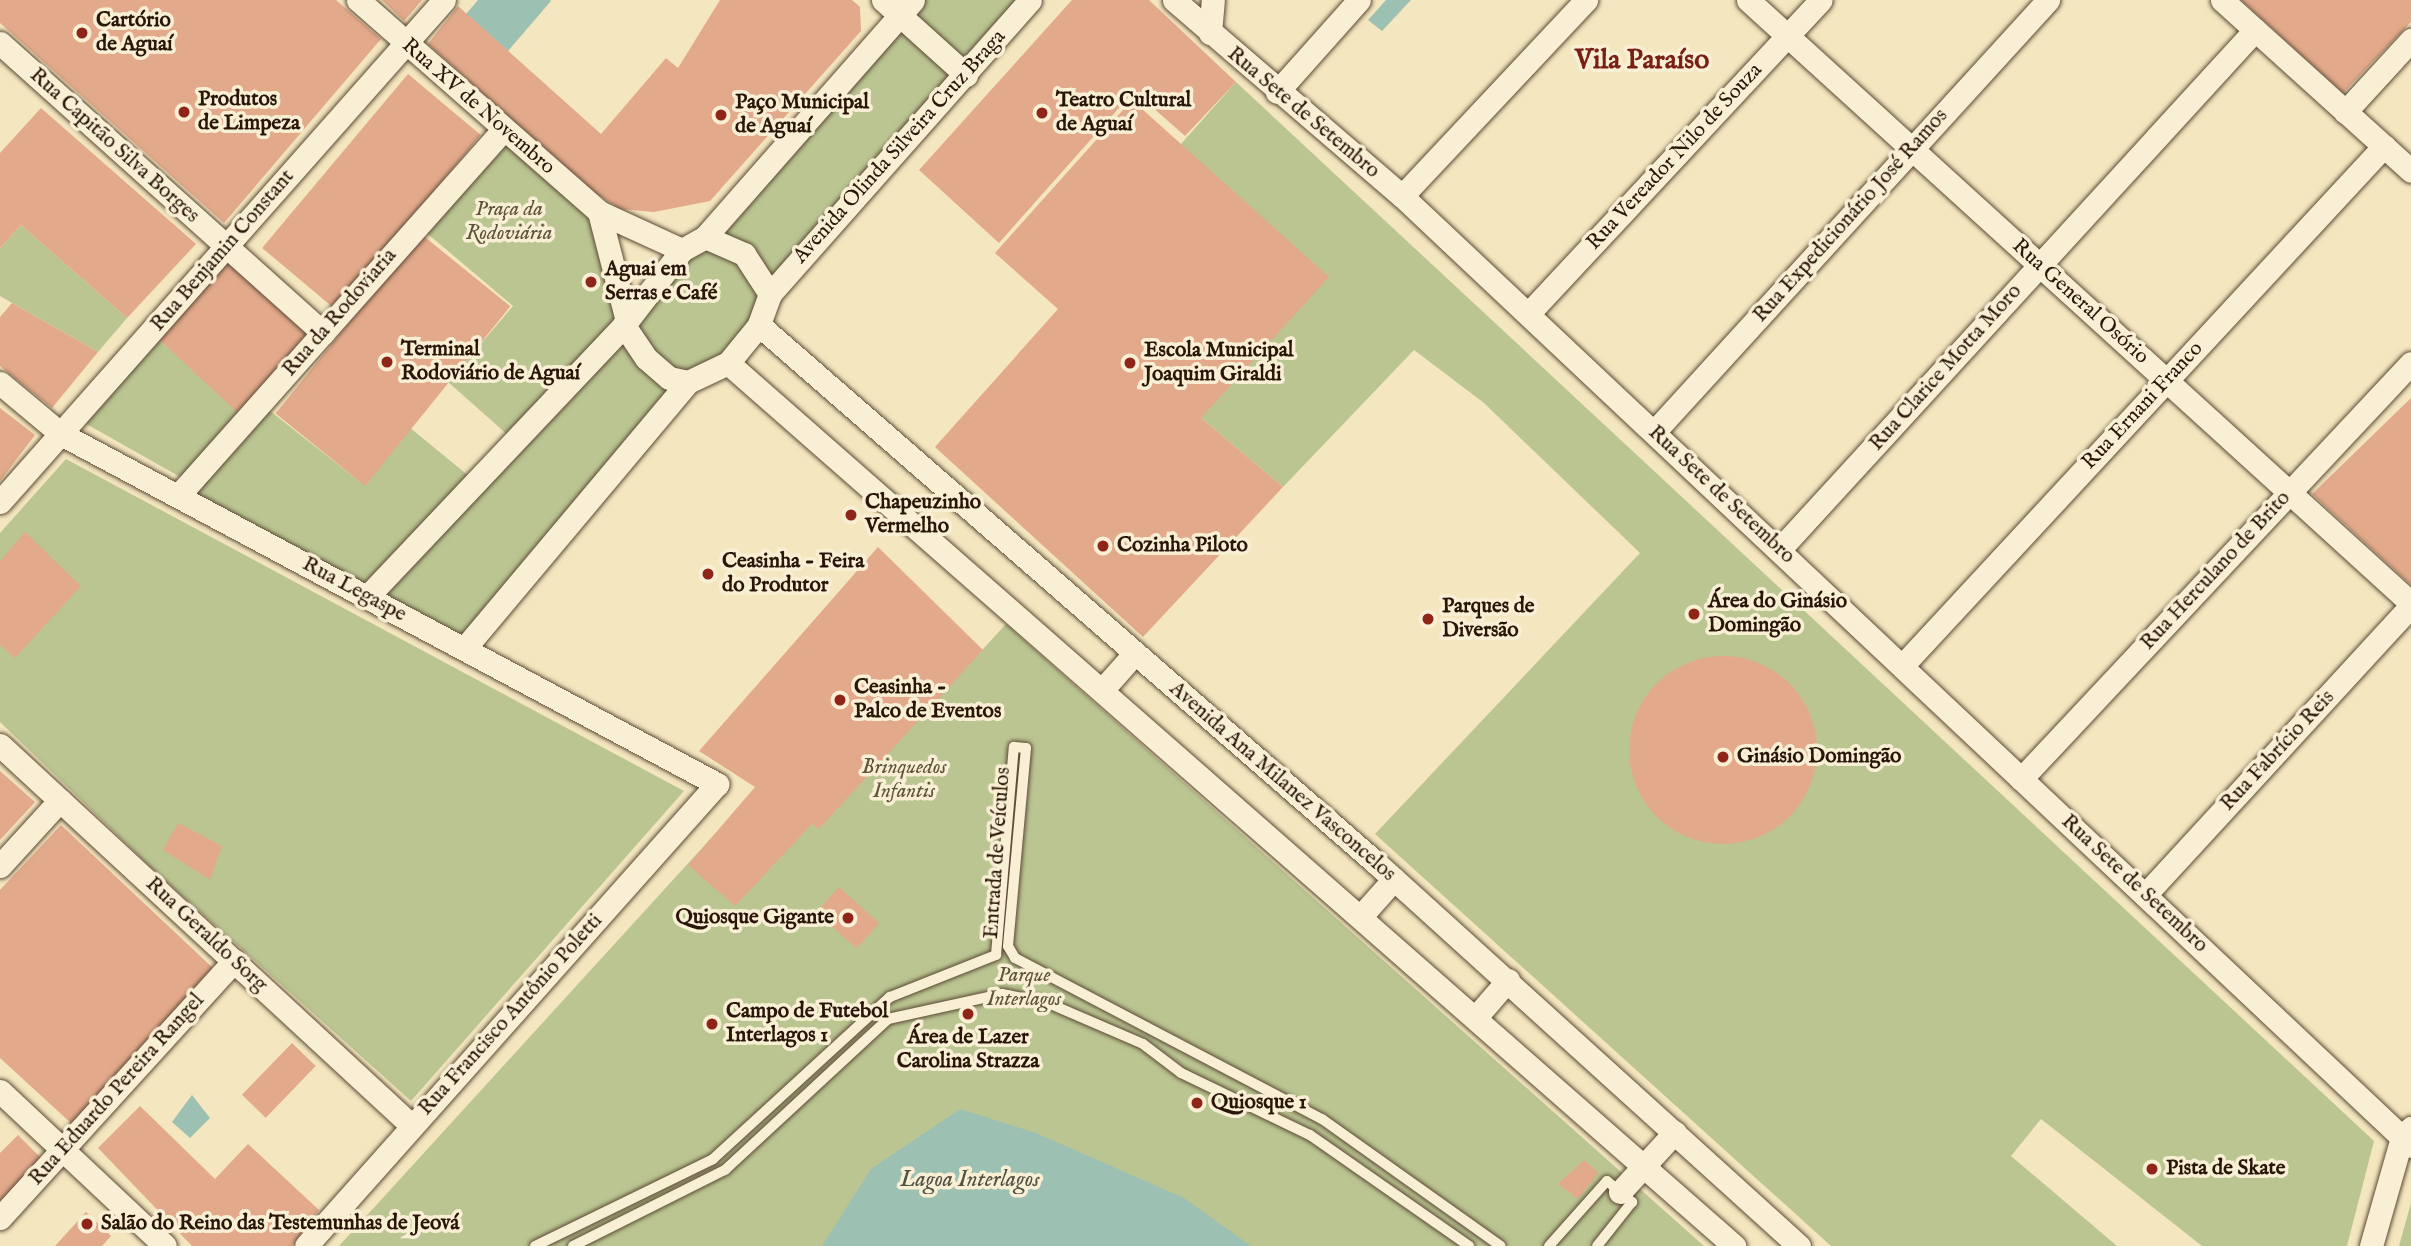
<!DOCTYPE html>
<html>
<head>
<meta charset="utf-8">
<style>
	body { margin:0 }
	#map { position:relative; width:2411px; height:1246px; overflow:hidden; background:#f4e6bf; font-family:"IM FELL English",serif }
	div>[style] { position:absolute }
	.green>* { inset:0; background:#bbc592 }
	.water>* { inset:0; background:#9cc0b2 }
	.building>* { inset:0; background:#e3a98b; transform-origin:0 0 }
	.round { border-radius:50% }
	.roads { filter:drop-shadow(0 0 2px #5c4a35) drop-shadow(0 0 2px #5c4a35) }
	.service>* { height:10px; margin:-5px; padding:0 5px; transform-origin:5px; border-radius:5px; background:#f8efd5 }
	.minor>* { height:23px; margin:-11.5px; padding:0 11.5px; transform-origin:11.5px; border-radius:11.5px; background:#f8efd5 }
	.dots>* { width:19px; height:19px; translate:-50% -50%; box-sizing:border-box; border:4px solid #f8efd5; border-radius:50% }
	span { translate:-50% -50%; white-space:nowrap; text-align:center; line-height:1.15; -webkit-text-stroke:7px #f8efd5; paint-order:stroke }
	.poi-label { font-size:21px; color:#2a1607; font-weight:700 }
	.left { translate:0 -50%; text-align:left }
	.right { translate:-100% -50%; text-align:right }
	.street-label { font-size:21px; color:#2a1607 }
	.park-label { font-size:21px; color:#5d5338; font-style:italic }
	.water-label { font-size:23px; color:#525243; font-style:italic }
	.district-label { font-size:28px; color:#7a1f14; font-weight:700 }
</style>
</head>
<body>
<div id="map">
	<div class="green">
		<i style="clip-path:polygon(920px 0,1022px 0,771px 290px,714px 236px)"></i>
		<i style="clip-path:polygon(1236px 82px,2374px 1141px,2347px 1246px,2202px 1246px,2041px 1119px,2011px 1156px,2117px 1246px,1831px 1246px,1375px 834px,1640px 553px,1484px 403px,1414px 350px,1283px 487px,1201px 418px,1181px 144px)"></i>
		<i style="clip-path:polygon(504px 135px,594px 216px,620px 321px,509px 436px,448px 382px,513px 306px,422px 229px)"></i>
		<i style="clip-path:polygon(21px 225px,127px 318px,98px 352px,0 296px,0 248px)"></i>
		<i style="clip-path:polygon(723px 243px,766px 294px,727px 360px,672px 376px,630px 318px,685px 253px)"></i>
		<i style="clip-path:polygon(155px 336px,243px 414px,182px 478px,81px 421px)"></i>
		<i style="clip-path:polygon(614px 336px,682px 384px,461px 639px,377px 593px)"></i>
		<i style="clip-path:polygon(260px 403px,359px 481px,409px 427px,470px 477px,367px 588px,178px 496px)"></i>
		<i style="clip-path:polygon(66px 459px,684px 791px,411px 1101px,156px 872px,0 722px,0 533px)"></i>
		<i style="clip-path:polygon(1006px 624px,1704px 1246px,339px 1246px,755px 790px,819px 828px)"></i>
		<i style="clip-path:polygon(2411px 1203px,2411px 1246px,2399px 1246px)"></i>
	</div>
	<div class="water">
		<i style="clip-path:polygon(478px 0,550px 0,551px 1px,508px 51px,466px 14px)"></i>
		<i style="clip-path:polygon(1386px 0,1411px 0,1382px 31px,1368px 20px)"></i>
		<i style="clip-path:polygon(192px 1095px,210px 1118px,190px 1138px,172px 1122px)"></i>
		<i style="clip-path:polygon(960px 1109px,1036px 1133px,1184px 1198px,1251px 1246px,822px 1246px,871px 1169px)"></i>
	</div>
	<div class="building">
		<i style="clip-path:polygon(0 0,336px 0,381px 39px,224px 223px,0 23px)"></i>
		<i style="clip-path:polygon(382px 0,422px 0,404px 21px)"></i>
		<i style="clip-path:polygon(720px 0,852px 0,860px 7px,861px 31px,710px 201px,654px 212px,620px 209px,589px 189px,428px 44px,458px 6px,601px 134px,666px 58px,678px 68px)"></i>
		<i style="clip-path:polygon(1072px 0,1149px 0,1236px 82px,1185px 136px,1134px 91px,999px 243px,919px 170px)"></i>
		<i style="clip-path:polygon(2241px 0,2411px 0,2411px 22px,2343px 93px)"></i>
		<i style="left:408px;top:74px;width:95px;height:227px;rotate:40deg"></i>
		<i style="clip-path:polygon(1132px 100px,1329px 277px,1201px 418px,1283px 487px,1143px 637px,935px 447px,1058px 309px,995px 253px)"></i>
		<i style="clip-path:polygon(41px 108px,196px 244px,127px 318px,21px 225px,0 248px,0 153px)"></i>
		<i style="left:421px;top:234px;width:115px;height:231px;rotate:39deg"></i>
		<i style="left:226px;top:257px;width:118px;height:106px;rotate:43deg"></i>
		<i style="clip-path:polygon(12px 303px,98px 352px,52px 408px,0 366px,0 317px)"></i>
		<i style="clip-path:polygon(2411px 398px,2411px 585px,2312px 494px)"></i>
		<i style="clip-path:polygon(0 408px,35px 435px,0 481px)"></i>
		<i style="clip-path:polygon(25px 532px,81px 586px,15px 658px,0 645px,0 561px)"></i>
		<i style="clip-path:polygon(878px 547px,983px 650px,819px 829px,812px 824px,735px 906px,688px 865px,755px 787px,699px 751px)"></i>
		<i class="round" style="left:1629px;top:656px;width:188px;height:188px"></i>
		<i style="clip-path:polygon(0 771px,35px 802px,0 840px)"></i>
		<i style="clip-path:polygon(178px 823px,222px 846px,210px 880px,163px 850px)"></i>
		<i style="clip-path:polygon(61px 825px,215px 970px,72px 1124px,0 1058px,0 890px)"></i>
		<i style="left:839px;top:887px;width:54px;height:34px;rotate:42deg"></i>
		<i style="left:292px;top:1043px;width:33px;height:72px;rotate:44deg"></i>
		<i style="clip-path:polygon(140px 1106px,215px 1179px,248px 1144px,319px 1210px,292px 1246px,192px 1246px,98px 1148px)"></i>
		<i style="clip-path:polygon(18px 1135px,42px 1159px,0 1203px,0 1153px)"></i>
		<i style="clip-path:polygon(1584px 1160px,1598px 1173px,1578px 1199px,1558px 1184px)"></i>
		<i style="clip-path:polygon(86px 1212px,111px 1236px,102px 1246px,55px 1246px)"></i>
	</div>
	<div class="roads">
		<div class="service">
			<i style="left:535px;top:1246px;width:198px;rotate:-26deg"></i>
			<i style="left:713px;top:1159px;width:240px;rotate:-42.5deg"></i>
			<i style="left:890px;top:997px;width:114px;rotate:-21.6deg"></i>
			<i style="left:996px;top:955px;width:209px;rotate:-85.1deg"></i>
			<i style="left:1014px;top:747px;width:12px;rotate:5deg"></i>
			<i style="left:1026px;top:748px;width:199px;rotate:95.2deg"></i>
			<i style="left:1008px;top:946px;width:14px;rotate:60deg"></i>
			<i style="left:1015px;top:958px;width:347px;rotate:27.7deg"></i>
			<i style="left:1322px;top:1119px;width:219px;rotate:35.4deg"></i>
			<i style="left:573px;top:1246px;width:170px;rotate:-26.6deg"></i>
			<i style="left:725px;top:1170px;width:222px;rotate:-42.8deg"></i>
			<i style="left:888px;top:1019px;width:117px;rotate:-12.4deg"></i>
			<i style="left:1002px;top:994px;width:47px;rotate:11.1deg"></i>
			<i style="left:1048px;top:1003px;width:103px;rotate:23.3deg"></i>
			<i style="left:1143px;top:1044px;width:48px;rotate:37.3deg"></i>
			<i style="left:1181px;top:1073px;width:143px;rotate:25.7deg"></i>
			<i style="left:1310px;top:1135px;width:194px;rotate:34.9deg"></i>
			<i style="left:1549px;top:1246px;width:87px;rotate:-48.3deg"></i>
			<i style="left:1607px;top:1181px;width:33px;rotate:40deg"></i>
			<i style="left:1632px;top:1202px;width:56px;rotate:128.5deg"></i>
		</div>
		<div class="minor">
			<i style="left:358px;top:0;width:321px;rotate:41.3deg"></i>
			<i style="left:599px;top:212px;width:91px;rotate:24.6deg"></i>
			<i style="left:883px;top:0;width:112px;rotate:42.1deg"></i>
			<i style="left:1174px;top:0;width:301px;rotate:40.7deg"></i>
			<i style="left:1402px;top:196px;width:1386px;rotate:43.27deg"></i>
			<i style="left:1748px;top:0;width:896px;rotate:42.29deg"></i>
			<i style="left:2222px;top:0;width:255px;rotate:42.1deg"></i>
			<i style="left:1210px;top:33px;width:33px;rotate:-85deg"></i>
			<i style="left:0;top:43px;width:434px;rotate:41.9deg"></i>
			<i style="left:1277px;top:92px;width:123px;rotate:-48.3deg"></i>
			<i style="left:2345px;top:112px;width:98px;rotate:-47.5deg"></i>
			<i style="left:1402px;top:196px;width:269px;rotate:-46.8deg"></i>
			<i style="left:599px;top:212px;width:108px;rotate:75.6deg"></i>
			<i style="left:705px;top:237px;width:43px;rotate:23.6deg"></i>
			<i style="left:744px;top:254px;width:48px;rotate:57deg"></i>
			<i style="left:770px;top:294px;width:33px;rotate:110deg"></i>
			<i style="left:759px;top:325px;width:49px;rotate:129.2deg"></i>
			<i style="left:728px;top:363px;width:44px;rotate:154.6deg"></i>
			<i style="left:688px;top:382px;width:19px;rotate:-168deg"></i>
			<i style="left:669px;top:378px;width:30px;rotate:-139deg"></i>
			<i style="left:646px;top:358px;width:40px;rotate:-124deg"></i>
			<i style="left:624px;top:325px;width:95px;rotate:-52.3deg"></i>
			<i style="left:682px;top:250px;width:26px;rotate:-29deg"></i>
			<i style="left:705px;top:237px;width:315px;rotate:-48.7deg"></i>
			<i style="left:770px;top:294px;width:392px;rotate:-48.5deg"></i>
			<i style="left:1528px;top:314px;width:429px;rotate:-47deg"></i>
			<i style="left:759px;top:325px;width:817px;rotate:41.08deg"></i>
			<i style="left:1375px;top:862px;width:572px;rotate:42.17deg"></i>
			<i style="left:728px;top:363px;width:1339px;rotate:41.27deg"></i>
			<i style="left:0;top:383px;width:80px;rotate:39.9deg"></i>
			<i style="left:61px;top:434px;width:744px;rotate:28.08deg"></i>
			<i style="left:717px;top:784px;width:618px;rotate:131.66deg"></i>
			<i style="left:1654px;top:432px;width:585px;rotate:-47.63deg"></i>
			<i style="left:178px;top:496px;width:489px;rotate:-48.4deg"></i>
			<i style="left:0;top:502px;width:670px;rotate:-48.51deg"></i>
			<i style="left:1779px;top:550px;width:705px;rotate:-47.53deg"></i>
			<i style="left:367px;top:597px;width:374px;rotate:-46.6deg"></i>
			<i style="left:464px;top:649px;width:349px;rotate:-50deg"></i>
			<i style="left:1902px;top:666px;width:709px;rotate:-47.17deg"></i>
			<i style="left:1103px;top:689px;width:48px;rotate:-48.4deg"></i>
			<i style="left:0;top:745px;width:561px;rotate:42.76deg"></i>
			<i style="left:2021px;top:779px;width:570px;rotate:-46.85deg"></i>
			<i style="left:0;top:866px;width:89px;rotate:-47.7deg"></i>
			<i style="left:2145px;top:895px;width:393px;rotate:-47.4deg"></i>
			<i style="left:1362px;top:915px;width:48px;rotate:-48.4deg"></i>
			<i style="left:1476px;top:1017px;width:49px;rotate:-49.1deg"></i>
			<i style="left:0;top:1091px;width:226px;rotate:43.2deg"></i>
			<i style="left:1620px;top:1192px;width:81px;rotate:-47.5deg"></i>
			<i style="left:0;top:1218px;width:348px;rotate:-47.7deg"></i>
			<i style="left:2371px;top:1246px;width:113px;rotate:-74.1deg"></i>
			<i style="left:2402px;top:1137px;width:13px;rotate:-45deg"></i>
		</div>
	</div>
	<div class="dots">
		<i style="left:82px;top:33px;background:#8f2418"></i>
		<i style="left:184px;top:112px;background:#8f2418"></i>
		<i style="left:1042px;top:113px;background:#8f2418"></i>
		<i style="left:721px;top:115px;background:#8f2418"></i>
		<i style="left:591px;top:282px;background:#8f2418"></i>
		<i style="left:387px;top:362px;background:#8f2418"></i>
		<i style="left:1130px;top:363px;background:#8f2418"></i>
		<i style="left:851px;top:515px;background:#8f2418"></i>
		<i style="left:1103px;top:546px;background:#8f2418"></i>
		<i style="left:708px;top:574px;background:#8f2418"></i>
		<i style="left:1694px;top:614px;background:#8f2418"></i>
		<i style="left:1428px;top:619px;background:#8f2418"></i>
		<i style="left:840px;top:700px;background:#8f2418"></i>
		<i style="left:1723px;top:757px;background:#8f2418"></i>
		<i style="left:848px;top:918px;background:#8f2418"></i>
		<i style="left:968px;top:1014px;background:#8f2418"></i>
		<i style="left:712px;top:1024px;background:#8f2418"></i>
		<i style="left:1197px;top:1103px;background:#8f2418"></i>
		<i style="left:2152px;top:1169px;background:#8f2418"></i>
		<i style="left:87px;top:1224px;background:#8f2418"></i>
	</div>
	<div class="poi-label">
		<span class="left" style="left:96px;top:33px">Cartório<br>de Aguaí</span>
		<span class="left" style="left:198px;top:112px">Produtos<br>de Limpeza</span>
		<span class="left" style="left:1056px;top:113px">Teatro Cultural<br>de Aguaí</span>
		<span class="left" style="left:735px;top:115px">Paço Municipal<br>de Aguaí</span>
		<span class="left" style="left:605px;top:282px">Aguai em<br>Serras e Café</span>
		<span class="left" style="left:401px;top:362px">Terminal<br>Rodoviário de Aguaí</span>
		<span class="left" style="left:1144px;top:363px">Escola Municipal<br>Joaquim Giraldi</span>
		<span class="left" style="left:865px;top:515px">Chapeuzinho<br>Vermelho</span>
		<span class="left" style="left:1117px;top:546px">Cozinha Piloto</span>
		<span class="left" style="left:722px;top:574px">Ceasinha - Feira<br>do Produtor</span>
		<span class="left" style="left:1708px;top:614px">Área do Ginásio<br>Domingão</span>
		<span class="left" style="left:1442px;top:619px">Parques de<br>Diversão</span>
		<span class="left" style="left:854px;top:700px">Ceasinha -<br>Palco de Eventos</span>
		<span class="left" style="left:1737px;top:757px">Ginásio Domingão</span>
		<span class="right" style="left:834px;top:918px">Quiosque Gigante</span>
		<span class="left" style="left:726px;top:1024px">Campo de Futebol<br>Interlagos 1</span>
		<span style="left:968px;top:1050px">Área de Lazer<br>Carolina Strazza</span>
		<span class="left" style="left:1211px;top:1103px">Quiosque 1</span>
		<span class="left" style="left:2166px;top:1169px">Pista de Skate</span>
		<span class="left" style="left:101px;top:1224px">Salão do Reino das Testemunhas de Jeová</span>
	</div>
	<div class="street-label">
		<span style="left:478px;top:107px;rotate:41deg">Rua XV de Novembro</span>
		<span style="left:1303px;top:113px;rotate:40deg">Rua Sete de Setembro</span>
		<span style="left:114px;top:146px;rotate:42deg">Rua Capitão Silva Borges</span>
		<span style="left:900px;top:147px;rotate:-48deg">Avenida Olinda Silveira Cruz Braga</span>
		<span style="left:1675px;top:157px;rotate:-47deg">Rua Vereador Nilo de Souza</span>
		<span style="left:1851px;top:216px;rotate:-48deg">Rua Expedicionário José Ramos</span>
		<span style="left:223px;top:251px;rotate:-49deg">Rua Benjamin Constant</span>
		<span style="left:2080px;top:302px;rotate:42deg">Rua General Osório</span>
		<span style="left:340px;top:313px;rotate:-49deg">Rua da Rodoviaria</span>
		<span style="left:1946px;top:368px;rotate:-48deg">Rua Clarice Motta Moro</span>
		<span style="left:2143px;top:406px;rotate:-47deg">Rua Ernani Franco</span>
		<span style="left:1721px;top:495px;rotate:43deg">Rua Sete de Setembro</span>
		<span style="left:2216px;top:571px;rotate:-47deg">Rua Herculano de Brito</span>
		<span style="left:354px;top:590px;rotate:28deg">Rua Legaspe</span>
		<span style="left:2278px;top:751px;rotate:-47deg">Rua Fabrício Reis</span>
		<span style="left:1282px;top:782px;rotate:41deg">Avenida Ana Milanez Vasconcelos</span>
		<span style="left:998px;top:853px;rotate:-86deg">Entrada de Veículos</span>
		<span style="left:2134px;top:884px;rotate:43deg">Rua Sete de Setembro</span>
		<span style="left:206px;top:935px;rotate:43deg">Rua Geraldo Sorg</span>
		<span style="left:511px;top:1015px;rotate:-48deg">Rua Francisco Antônio Poletti</span>
		<span style="left:117px;top:1090px;rotate:-48deg">Rua Eduardo Pereira Rangel</span>
	</div>
	<div class="park-label">
		<span style="left:509px;top:222px">Praça da<br>Rodoviária</span>
		<span style="left:904px;top:780px">Brinquedos<br>Infantis</span>
		<span style="left:1024px;top:988px">Parque<br>Interlagos</span>
	</div>
	<div class="water-label">
		<span style="left:970px;top:1180px">Lagoa Interlagos</span>
	</div>
	<div class="district-label">
		<span style="left:1642px;top:61px">Vila Paraíso</span>
	</div>
</div>
</body>
</html>
